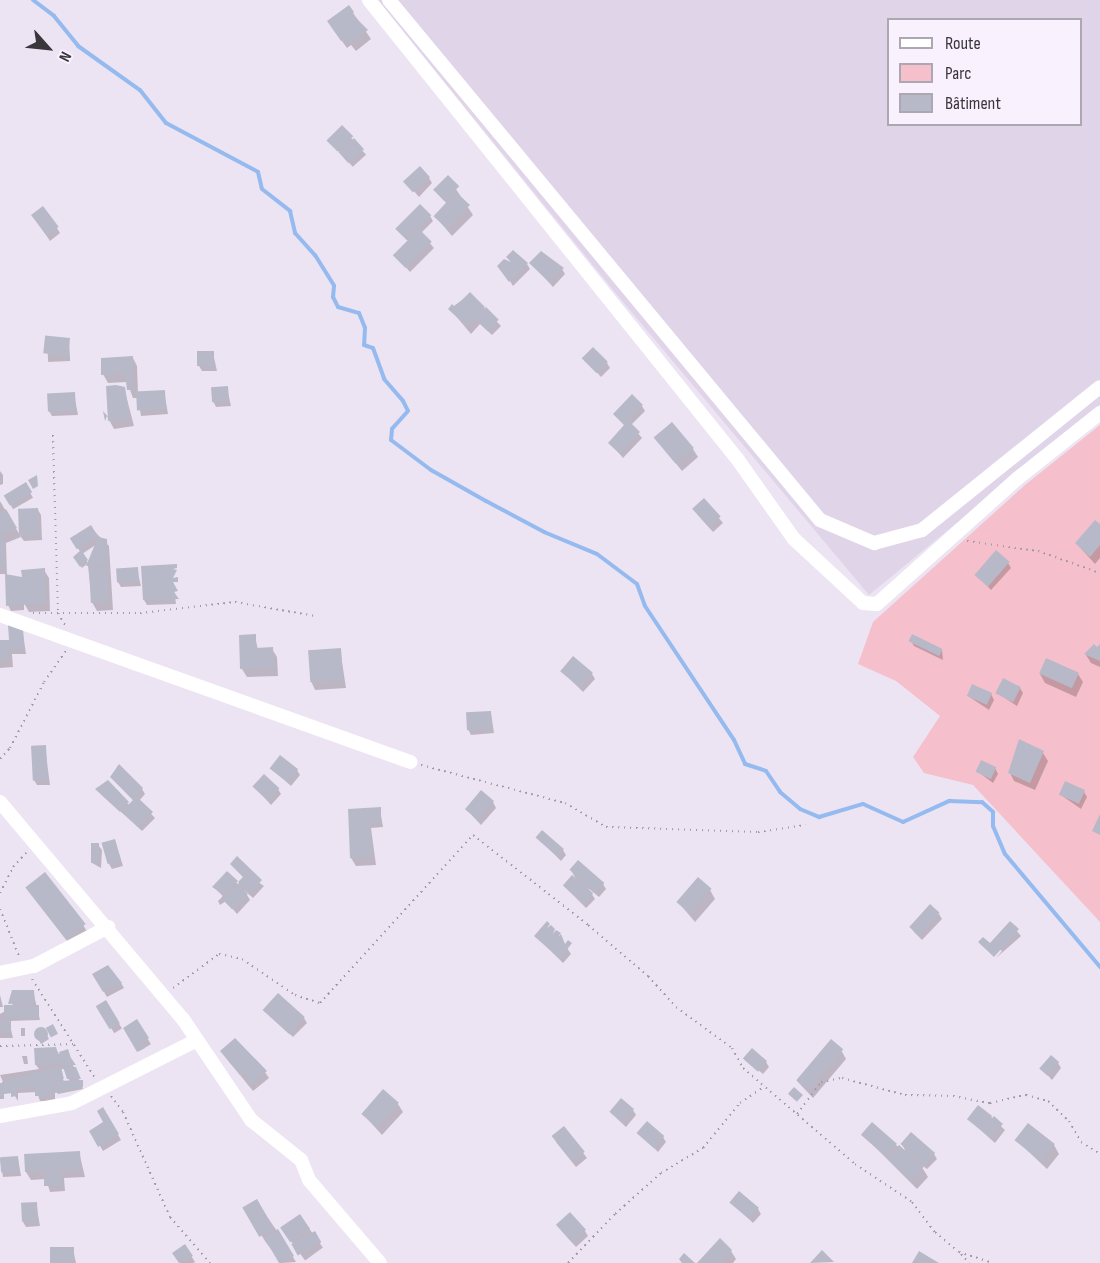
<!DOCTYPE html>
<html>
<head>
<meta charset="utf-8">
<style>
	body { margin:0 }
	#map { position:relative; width:1100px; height:1263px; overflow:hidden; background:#ede4f3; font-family:"Sofia Sans Condensed",sans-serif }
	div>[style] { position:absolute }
	.built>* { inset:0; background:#e0d4e9 }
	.green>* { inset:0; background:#f5c0cb }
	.shadow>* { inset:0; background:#0003; transform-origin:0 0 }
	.stream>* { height:4px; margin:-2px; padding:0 2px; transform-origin:2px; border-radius:2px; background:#95baef }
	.building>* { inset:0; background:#b8b9c8; transform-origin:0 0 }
	.round { border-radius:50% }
	.path>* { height:2px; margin-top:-1px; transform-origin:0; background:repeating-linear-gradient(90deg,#a09aa5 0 1.5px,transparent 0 6px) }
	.minor>* { height:14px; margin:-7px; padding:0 7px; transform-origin:7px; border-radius:7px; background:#fff }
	span { translate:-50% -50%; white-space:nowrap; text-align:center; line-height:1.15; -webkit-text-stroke:6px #f9f2fe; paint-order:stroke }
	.legend { position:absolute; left:887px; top:18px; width:195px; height:108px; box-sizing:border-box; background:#f9f2fe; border:2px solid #aca7b0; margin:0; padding:8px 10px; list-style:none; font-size:18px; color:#39363c }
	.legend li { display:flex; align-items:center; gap:12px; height:30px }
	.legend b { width:30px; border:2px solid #aca7b0 }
	.north { position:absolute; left:18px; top:18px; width:60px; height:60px; -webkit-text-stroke:4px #f9f2fe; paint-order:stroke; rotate:117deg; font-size:16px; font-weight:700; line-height:24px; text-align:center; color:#39363c }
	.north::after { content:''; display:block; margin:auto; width:21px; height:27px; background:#39363c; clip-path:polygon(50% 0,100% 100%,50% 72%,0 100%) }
</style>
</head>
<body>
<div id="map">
	<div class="built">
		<i style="clip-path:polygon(evenodd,378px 0,1100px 0,1100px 405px,869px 595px,613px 290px,378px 0,888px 20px,1080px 20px,1080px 124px,888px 124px,888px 20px)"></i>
	</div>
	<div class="green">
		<i style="clip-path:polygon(1100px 425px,1100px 922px,973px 785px,924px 773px,913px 757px,940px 716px,896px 681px,858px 664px,873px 622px,1025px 485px)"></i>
	</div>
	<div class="shadow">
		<i style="clip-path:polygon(349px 7px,371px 39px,356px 51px,351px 45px,347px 48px,334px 30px)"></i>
		<i style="left:342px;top:128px;width:36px;height:18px;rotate:48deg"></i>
		<i style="clip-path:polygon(448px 177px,473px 215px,452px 236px,435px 216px,447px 204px,435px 190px)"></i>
		<i style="clip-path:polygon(429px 178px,432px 183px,419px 197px,406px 182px)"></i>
		<i style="clip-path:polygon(430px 216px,433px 221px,421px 233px,434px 248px,410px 272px,395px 255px,408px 241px,398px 229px)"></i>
		<i style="clip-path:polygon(36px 220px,57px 228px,60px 233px,50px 241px)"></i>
		<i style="clip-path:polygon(531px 263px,562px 269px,565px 274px,553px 287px)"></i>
		<i style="clip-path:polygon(527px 264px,530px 269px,513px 286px,505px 273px)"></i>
		<i style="clip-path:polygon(470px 294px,501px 326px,492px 335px,480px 324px,471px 334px,450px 309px)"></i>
		<i style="left:69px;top:339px;width:22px;height:22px;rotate:87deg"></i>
		<i style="clip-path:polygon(213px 353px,217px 371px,202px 371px,199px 366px)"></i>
		<i style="clip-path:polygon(133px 358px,137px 366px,138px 393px,164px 391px,168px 414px,141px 416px,138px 398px,133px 398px,127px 382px,108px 383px,103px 374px)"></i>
		<i style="clip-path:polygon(584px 358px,607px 363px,610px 368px,601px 377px)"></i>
		<i style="clip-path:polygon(124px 388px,134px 426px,114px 429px,107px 416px,105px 421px,103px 411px,109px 418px)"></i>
		<i style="clip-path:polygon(227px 388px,231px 406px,216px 407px,213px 401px)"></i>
		<i style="clip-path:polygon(74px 394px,78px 415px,52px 416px,49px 411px)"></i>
		<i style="clip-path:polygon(642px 406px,645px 411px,631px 425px,642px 438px,623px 458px,610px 443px,625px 426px,615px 414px)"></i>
		<i style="clip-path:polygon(656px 439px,693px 449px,698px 457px,682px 471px)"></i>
		<i style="clip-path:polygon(0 471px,3px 475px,3px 484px,0 485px)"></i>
		<i style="left:25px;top:484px;width:16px;height:23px;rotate:60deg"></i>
		<i style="clip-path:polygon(704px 500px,723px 523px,713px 532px,697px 514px)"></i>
		<i style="clip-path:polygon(0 501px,21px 537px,20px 511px,38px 510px,41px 515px,42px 540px,24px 541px,21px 537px,6px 543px,7px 576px,20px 579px,44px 570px,49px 578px,50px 611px,29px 612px,24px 603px,24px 610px,11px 611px,8px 605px,6px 574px,0 574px)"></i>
		<i style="clip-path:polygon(1100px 526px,1100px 558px,1095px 564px,1076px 543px)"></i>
		<i style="clip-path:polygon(90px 527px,109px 546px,113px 610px,97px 611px,92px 602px,88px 566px,97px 544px,82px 554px,88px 563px,82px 568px,75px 557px,81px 553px,72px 539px)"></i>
		<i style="clip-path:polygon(1008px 563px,1011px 568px,991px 590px,977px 575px)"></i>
		<i style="clip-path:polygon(171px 565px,176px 604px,147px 605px,144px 600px)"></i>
		<i style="clip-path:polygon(137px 569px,141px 586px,121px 587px,118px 582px)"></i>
		<i style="clip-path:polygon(22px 626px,26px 654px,12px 654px,13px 667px,0 668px,0 642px,11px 647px)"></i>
		<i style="clip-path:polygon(255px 636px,258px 650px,272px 649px,277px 657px,278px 676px,247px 677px,242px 669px)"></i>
		<i style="clip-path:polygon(911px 641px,942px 650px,943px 660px,914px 646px)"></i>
		<i style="clip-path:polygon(1100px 646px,1100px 667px,1091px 663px,1086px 655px)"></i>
		<i style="clip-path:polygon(340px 649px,346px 688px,315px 690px,311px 681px)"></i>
		<i style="clip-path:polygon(562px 671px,592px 674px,595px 679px,583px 692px)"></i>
		<i style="clip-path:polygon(1040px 674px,1078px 674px,1083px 682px,1076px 697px,1045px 683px)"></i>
		<i style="clip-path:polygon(1020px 688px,1023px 693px,1017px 706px,997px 693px)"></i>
		<i style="clip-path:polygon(991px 694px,994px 700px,989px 710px,968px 696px)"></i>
		<i style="clip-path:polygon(491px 713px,494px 733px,471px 735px,468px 729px)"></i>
		<i style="clip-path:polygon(1020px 741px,1043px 753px,1048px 761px,1035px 790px,1014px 781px,1010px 773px)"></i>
		<i style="clip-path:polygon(45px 747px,50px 785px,37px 785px,34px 780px)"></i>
		<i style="clip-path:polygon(995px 768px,998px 774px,993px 783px,977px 771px)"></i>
		<i style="clip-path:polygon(272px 769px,297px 770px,300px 775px,291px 786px)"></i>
		<i style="clip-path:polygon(111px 777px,142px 789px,145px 794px,139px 801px,155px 818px,142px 831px,97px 790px,130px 805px,134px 801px)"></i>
		<i style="clip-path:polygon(254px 786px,278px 789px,281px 794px,271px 805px)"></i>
		<i style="clip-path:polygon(1084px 792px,1087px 797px,1081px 809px,1061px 795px)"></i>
		<i style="clip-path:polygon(493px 802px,496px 808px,481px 825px,466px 809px)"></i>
		<i style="clip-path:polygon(380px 809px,383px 827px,371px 828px,376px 865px,356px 866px,351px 858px,350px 825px)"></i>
		<i style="clip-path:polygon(538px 838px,563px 850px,566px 855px,561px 861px)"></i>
		<i style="clip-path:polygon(115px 841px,123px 866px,112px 869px,109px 864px)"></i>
		<i style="clip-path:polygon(98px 845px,102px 850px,101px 868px,92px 863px)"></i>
		<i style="clip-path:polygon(232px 864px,264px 886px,253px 898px,244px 890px,250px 900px,237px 914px,226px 901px,220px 905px,218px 901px,223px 896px,213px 887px,227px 873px,238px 884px,244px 878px)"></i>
		<i style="clip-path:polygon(571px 870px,603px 884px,606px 889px,599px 897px,588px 888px,595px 899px,586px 908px,564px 886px,577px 881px)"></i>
		<i style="clip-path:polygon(710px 890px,715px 899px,695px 922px,678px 902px)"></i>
		<i style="clip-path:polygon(32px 895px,83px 925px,88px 933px,71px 946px)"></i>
		<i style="clip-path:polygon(939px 914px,942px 919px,922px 940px,914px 932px,911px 927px)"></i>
		<i style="clip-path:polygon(1010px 923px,1021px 936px,996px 958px,1002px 951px,999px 949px)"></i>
		<i style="clip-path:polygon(556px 932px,571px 954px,563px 963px,536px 936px,553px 936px)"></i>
		<i style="clip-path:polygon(94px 975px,121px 983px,124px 988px,107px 997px)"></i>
		<i style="clip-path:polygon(33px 991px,40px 1020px,9px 1021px,13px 1038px,0 1038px,0 1014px,12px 1007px,14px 992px)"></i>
		<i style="clip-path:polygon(0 995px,3px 1007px,0 1007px)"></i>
		<i style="left:106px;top:1002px;width:31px;height:9px;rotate:59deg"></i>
		<i style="clip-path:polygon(264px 1010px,304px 1018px,307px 1023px,293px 1037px)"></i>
		<i style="left:137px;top:1021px;width:27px;height:14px;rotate:59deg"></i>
		<i style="clip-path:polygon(42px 1027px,49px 1039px,41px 1044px,35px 1034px)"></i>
		<i style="left:21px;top:1028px;width:4px;height:8px"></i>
		<i style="clip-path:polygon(evenodd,55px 1048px,59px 1054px,67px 1051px,83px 1089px,58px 1094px,55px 1090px,55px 1101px,40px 1101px,37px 1092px,18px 1093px,18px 1101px,13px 1093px,4px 1094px,4px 1099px,0 1099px,0 1084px,4px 1084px,0 1075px,39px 1069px,36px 1065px,55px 1048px,61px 1069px,65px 1069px,70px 1082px,64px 1083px,61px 1069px)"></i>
		<i style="clip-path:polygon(841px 1050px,846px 1059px,813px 1098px,797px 1081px)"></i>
		<i style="clip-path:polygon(22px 1056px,27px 1056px,28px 1064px,24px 1064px)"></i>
		<i style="clip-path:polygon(227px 1059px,258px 1062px,269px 1078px,253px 1091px)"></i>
		<i style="clip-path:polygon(745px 1059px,766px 1062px,769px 1067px,763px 1074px)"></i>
		<i style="clip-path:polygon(1058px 1063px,1061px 1068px,1052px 1080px,1042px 1069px)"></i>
		<i style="clip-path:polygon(398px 1104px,403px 1112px,382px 1135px,363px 1114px)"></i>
		<i style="clip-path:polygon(103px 1109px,121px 1140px,103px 1151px,91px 1131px,105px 1123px)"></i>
		<i style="clip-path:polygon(633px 1110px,636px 1115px,626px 1127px,611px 1113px)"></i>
		<i style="clip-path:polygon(991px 1117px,1005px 1130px,995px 1143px,968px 1119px)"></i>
		<i style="clip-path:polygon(564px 1128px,587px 1158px,576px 1167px,556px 1142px)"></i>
		<i style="clip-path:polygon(639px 1133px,663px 1137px,666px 1142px,658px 1152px)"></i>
		<i style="clip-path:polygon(863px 1135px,896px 1145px,907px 1154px,902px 1144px,934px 1154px,937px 1159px,927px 1169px,920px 1164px,928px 1177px,917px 1189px)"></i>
		<i style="clip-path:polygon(1016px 1140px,1054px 1145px,1059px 1154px,1047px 1169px)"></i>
		<i style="clip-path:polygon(79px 1152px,85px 1177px,64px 1178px,65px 1191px,50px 1192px,46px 1179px,31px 1180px,26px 1172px,25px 1156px)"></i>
		<i style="clip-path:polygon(18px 1158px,21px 1176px,3px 1177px,0 1159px)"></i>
		<i style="clip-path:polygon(256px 1201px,277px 1231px,296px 1262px,281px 1263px,265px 1241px,245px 1208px)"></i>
		<i style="clip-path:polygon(731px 1202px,758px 1209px,761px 1214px,753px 1223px)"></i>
		<i style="clip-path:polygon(36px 1203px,40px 1226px,26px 1227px,23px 1222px)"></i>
		<i style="left:300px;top:1216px;width:39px;height:22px;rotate:54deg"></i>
		<i style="clip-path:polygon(561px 1230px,585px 1231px,588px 1236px,576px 1247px)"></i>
		<i style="clip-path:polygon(185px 1246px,195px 1262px,193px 1263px,180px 1263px,174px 1253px)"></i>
		<i style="clip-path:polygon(73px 1249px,76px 1263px,52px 1263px)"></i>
		<i style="clip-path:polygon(731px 1251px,736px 1259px,733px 1263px,699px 1263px)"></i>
	</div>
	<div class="stream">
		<i style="left:33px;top:0;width:26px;rotate:37deg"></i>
		<i style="left:54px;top:16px;width:38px;rotate:51deg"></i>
		<i style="left:78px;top:46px;width:76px;rotate:35.4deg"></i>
		<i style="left:140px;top:90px;width:42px;rotate:51.8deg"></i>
		<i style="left:166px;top:123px;width:104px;rotate:28deg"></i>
		<i style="left:258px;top:172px;width:17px;rotate:77deg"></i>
		<i style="left:262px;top:189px;width:36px;rotate:38deg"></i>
		<i style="left:290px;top:211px;width:23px;rotate:77deg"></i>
		<i style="left:295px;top:233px;width:30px;rotate:48deg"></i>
		<i style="left:315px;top:255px;width:36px;rotate:58deg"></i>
		<i style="left:334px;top:286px;width:11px;rotate:95deg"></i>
		<i style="left:333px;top:297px;width:11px;rotate:63deg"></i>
		<i style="left:338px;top:307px;width:22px;rotate:16deg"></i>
		<i style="left:359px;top:313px;width:16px;rotate:68deg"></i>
		<i style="left:365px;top:328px;width:17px;rotate:93deg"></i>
		<i style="left:364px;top:345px;width:9px;rotate:18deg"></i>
		<i style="left:373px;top:348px;width:33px;rotate:70deg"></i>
		<i style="left:384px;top:379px;width:29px;rotate:49deg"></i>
		<i style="left:403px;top:401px;width:11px;rotate:63deg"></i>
		<i style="left:408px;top:411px;width:24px;rotate:132deg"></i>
		<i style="left:392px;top:429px;width:11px;rotate:95deg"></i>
		<i style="left:391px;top:440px;width:50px;rotate:36.9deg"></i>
		<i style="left:431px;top:470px;width:63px;rotate:29.4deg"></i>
		<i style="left:486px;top:501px;width:66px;rotate:28.1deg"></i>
		<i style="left:544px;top:532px;width:57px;rotate:22.5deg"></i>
		<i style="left:597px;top:554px;width:50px;rotate:36.9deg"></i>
		<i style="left:637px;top:584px;width:23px;rotate:70deg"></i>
		<i style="left:645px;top:606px;width:161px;rotate:56.4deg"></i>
		<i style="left:734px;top:740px;width:26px;rotate:65deg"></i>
		<i style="left:745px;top:764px;width:22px;rotate:18deg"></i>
		<i style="left:766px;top:771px;width:25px;rotate:56deg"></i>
		<i style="left:780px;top:792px;width:26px;rotate:40deg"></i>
		<i style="left:800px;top:809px;width:21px;rotate:23deg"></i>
		<i style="left:819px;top:817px;width:46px;rotate:-16.5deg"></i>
		<i style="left:863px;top:804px;width:44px;rotate:24.2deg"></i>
		<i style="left:903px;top:822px;width:51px;rotate:-24.5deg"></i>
		<i style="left:949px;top:801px;width:33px;rotate:2deg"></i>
		<i style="left:982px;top:802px;width:15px;rotate:42deg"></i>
		<i style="left:993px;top:812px;width:14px;rotate:90deg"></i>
		<i style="left:993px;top:826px;width:30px;rotate:67deg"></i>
		<i style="left:1005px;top:854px;width:148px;rotate:49.9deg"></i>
	</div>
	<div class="building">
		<i style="clip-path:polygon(349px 5px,354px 12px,352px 14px,368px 30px,350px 44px,345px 38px,341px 41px,327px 21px)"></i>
		<i style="left:342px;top:125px;width:16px;height:22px;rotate:45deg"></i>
		<i style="left:354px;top:138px;width:15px;height:21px;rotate:48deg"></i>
		<i style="left:420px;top:166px;width:15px;height:23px;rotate:48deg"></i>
		<i style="left:448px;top:175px;width:16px;height:21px;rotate:45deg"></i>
		<i style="left:456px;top:192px;width:19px;height:33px;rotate:43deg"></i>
		<i style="left:420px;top:204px;width:16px;height:35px;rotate:45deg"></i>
		<i style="left:43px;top:206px;width:26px;height:15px;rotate:53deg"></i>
		<i style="left:419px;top:229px;width:18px;height:37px;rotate:45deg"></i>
		<i style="clip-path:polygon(513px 250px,528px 263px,509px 282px,497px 266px,504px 259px,511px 262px,506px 257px)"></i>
		<i style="clip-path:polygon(541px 251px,564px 268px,549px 282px,529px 263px)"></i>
		<i style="clip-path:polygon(470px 292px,485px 307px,466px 326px,448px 309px,452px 304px,455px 307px)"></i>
		<i style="left:486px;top:307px;width:18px;height:16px;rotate:45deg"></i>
		<i style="left:70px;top:338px;width:18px;height:25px;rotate:96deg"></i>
		<i style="left:593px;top:347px;width:21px;height:16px;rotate:45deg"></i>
		<i style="left:214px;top:351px;width:15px;height:17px;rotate:90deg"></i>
		<i style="clip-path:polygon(133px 356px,132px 390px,127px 390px,125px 374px,101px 375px,101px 358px)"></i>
		<i style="clip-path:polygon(116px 385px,125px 387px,130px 418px,108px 421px,106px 386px)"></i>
		<i style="left:228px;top:386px;width:15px;height:17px;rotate:86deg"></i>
		<i style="left:165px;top:390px;width:19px;height:29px;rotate:87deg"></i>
		<i style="left:75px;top:392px;width:18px;height:28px;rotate:87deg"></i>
		<i style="clip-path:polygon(632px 394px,643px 405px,628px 420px,640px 432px,620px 454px,608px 443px,624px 425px,613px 414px)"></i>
		<i style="left:672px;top:422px;width:34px;height:24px;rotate:50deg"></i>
		<i style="clip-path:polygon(37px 475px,38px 486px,33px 489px,28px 480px)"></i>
		<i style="left:26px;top:482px;width:12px;height:26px;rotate:59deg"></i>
		<i style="left:704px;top:498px;width:25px;height:16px;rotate:48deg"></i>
		<i style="left:38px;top:508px;width:27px;height:20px;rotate:88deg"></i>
		<i style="clip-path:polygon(6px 509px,17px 528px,0 534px,0 513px)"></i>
		<i style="clip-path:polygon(1095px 520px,1100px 524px,1100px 545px,1090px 557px,1075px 543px)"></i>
		<i style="left:91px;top:525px;width:13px;height:25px;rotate:58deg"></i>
		<i style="clip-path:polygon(0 536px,4px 536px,5px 569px,0 569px)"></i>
		<i style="clip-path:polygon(98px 537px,107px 539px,108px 565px,86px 566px)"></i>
		<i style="clip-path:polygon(81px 550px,88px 560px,80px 567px,73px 557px)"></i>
		<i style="left:996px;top:550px;width:18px;height:33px;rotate:41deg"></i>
		<i style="clip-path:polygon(177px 564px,177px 568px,173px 569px,177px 570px,173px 578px,178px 577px,178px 582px,173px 582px,178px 591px,174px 592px,179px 599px,143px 600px,141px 566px)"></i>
		<i style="left:107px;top:567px;width:35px;height:18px;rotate:87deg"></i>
		<i style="left:138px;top:567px;width:14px;height:22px;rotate:86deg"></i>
		<i style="clip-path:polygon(45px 568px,46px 603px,6px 606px,5px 574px,22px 577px,21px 570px)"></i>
		<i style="clip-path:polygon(23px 624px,24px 649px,8px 649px,9px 659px,0 659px,0 640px,9px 640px,8px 625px)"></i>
		<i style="clip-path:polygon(256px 634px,256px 648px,273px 647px,274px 668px,240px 669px,239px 635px)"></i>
		<i style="left:912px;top:634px;width:34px;height:8px;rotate:26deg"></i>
		<i style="clip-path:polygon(1094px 644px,1097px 647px,1100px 644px,1100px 661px,1084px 654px)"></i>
		<i style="left:341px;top:648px;width:32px;height:33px;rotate:86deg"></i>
		<i style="left:573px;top:656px;width:26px;height:20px;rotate:40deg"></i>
		<i style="left:1046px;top:658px;width:36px;height:17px;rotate:24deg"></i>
		<i style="left:1003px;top:678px;width:20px;height:17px;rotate:27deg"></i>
		<i style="left:972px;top:684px;width:22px;height:13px;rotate:24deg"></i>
		<i style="left:491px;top:711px;width:18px;height:25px;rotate:87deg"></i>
		<i style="clip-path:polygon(1019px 739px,1044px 751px,1030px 783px,1008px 773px)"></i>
		<i style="left:46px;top:745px;width:35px;height:15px;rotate:87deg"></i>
		<i style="left:280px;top:755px;width:23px;height:17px;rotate:38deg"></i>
		<i style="left:981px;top:760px;width:17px;height:13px;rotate:25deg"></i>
		<i style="clip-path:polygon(119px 764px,143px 788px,136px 796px,153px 812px,138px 827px,122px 811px,133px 800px,110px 777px)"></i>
		<i style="left:264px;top:774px;width:21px;height:17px;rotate:43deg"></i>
		<i style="clip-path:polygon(108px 780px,129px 802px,120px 812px,95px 789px)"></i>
		<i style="left:1065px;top:781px;width:22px;height:15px;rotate:24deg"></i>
		<i style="left:481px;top:790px;width:17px;height:25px;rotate:40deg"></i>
		<i style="clip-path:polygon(381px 807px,381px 822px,370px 823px,372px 857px,350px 858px,348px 809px)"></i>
		<i style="clip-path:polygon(1100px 814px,1100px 835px,1092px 831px)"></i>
		<i style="left:542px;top:830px;width:29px;height:10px;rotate:41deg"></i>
		<i style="left:115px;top:839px;width:22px;height:14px;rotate:74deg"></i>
		<i style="left:91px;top:843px;width:8px;height:20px"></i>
		<i style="clip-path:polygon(237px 856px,262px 880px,250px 893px,238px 882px,243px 877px,230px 864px)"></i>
		<i style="left:578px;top:860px;width:35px;height:13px;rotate:41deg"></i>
		<i style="clip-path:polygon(227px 871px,238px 881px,222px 898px,223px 893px,212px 887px)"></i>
		<i style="left:45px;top:872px;width:66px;height:25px;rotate:52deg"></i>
		<i style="left:572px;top:875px;width:28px;height:14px;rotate:41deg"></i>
		<i style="left:698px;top:877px;width:18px;height:33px;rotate:41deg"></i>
		<i style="left:238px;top:884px;width:14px;height:22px;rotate:45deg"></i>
		<i style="left:930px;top:904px;width:13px;height:31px;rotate:42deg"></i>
		<i style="clip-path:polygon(547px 921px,550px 924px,547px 928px,551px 925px,555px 929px,553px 934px,556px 930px,561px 933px,555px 940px,561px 934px,565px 944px,568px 940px,572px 943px,560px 959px,534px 936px)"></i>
		<i style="clip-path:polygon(1010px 921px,1019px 929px,994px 957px,978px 942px,983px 937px,990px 943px)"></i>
		<i style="clip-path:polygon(108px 965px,122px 983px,103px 992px,92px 974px)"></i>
		<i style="clip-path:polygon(12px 990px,34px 990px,35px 1003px,8px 1004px)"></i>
		<i style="left:278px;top:993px;width:36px;height:23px;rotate:42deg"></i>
		<i style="left:106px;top:1000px;width:27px;height:12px;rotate:59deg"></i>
		<i style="left:39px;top:1005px;width:13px;height:35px;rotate:90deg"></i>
		<i style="clip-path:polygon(137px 1019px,149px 1038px,141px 1043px,145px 1048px,137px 1052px,123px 1028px)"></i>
		<i style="left:0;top:1020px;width:11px;height:13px"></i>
		<i style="left:53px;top:1024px;width:11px;height:8px;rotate:63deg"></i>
		<i class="round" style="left:34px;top:1027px;width:14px;height:14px"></i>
		<i style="clip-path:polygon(235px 1038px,267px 1071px,249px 1086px,246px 1082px,249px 1079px,244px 1072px,240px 1075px,220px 1051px)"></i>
		<i style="left:831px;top:1039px;width:16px;height:54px;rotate:40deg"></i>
		<i style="clip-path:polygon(56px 1047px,61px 1064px,35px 1065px,34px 1048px)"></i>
		<i style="left:752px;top:1048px;width:20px;height:14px;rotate:41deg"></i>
		<i style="clip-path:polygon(68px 1049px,71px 1058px,76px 1065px,63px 1066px,59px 1052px)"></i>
		<i style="left:1051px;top:1055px;width:11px;height:18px;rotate:41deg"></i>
		<i style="left:61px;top:1067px;width:12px;height:61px;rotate:76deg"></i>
		<i style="clip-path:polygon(63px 1067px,76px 1067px,81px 1079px,67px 1079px)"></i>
		<i style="clip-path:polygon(83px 1080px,83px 1087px,55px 1093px,55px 1081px)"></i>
		<i style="clip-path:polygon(33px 1081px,34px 1087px,16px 1088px,16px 1096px,11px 1097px,11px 1088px,3px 1089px,4px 1097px,0 1097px,0 1083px)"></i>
		<i style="left:53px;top:1081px;width:15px;height:18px;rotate:90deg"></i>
		<i style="left:794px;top:1087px;width:12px;height:9px;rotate:42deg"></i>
		<i style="left:383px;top:1089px;width:21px;height:33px;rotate:41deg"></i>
		<i style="left:621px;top:1098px;width:17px;height:18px;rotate:40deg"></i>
		<i style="left:978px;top:1105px;width:18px;height:18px;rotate:38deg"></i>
		<i style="clip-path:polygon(103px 1107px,119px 1134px,98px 1147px,89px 1131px,103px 1122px,97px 1111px)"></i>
		<i style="left:994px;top:1116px;width:12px;height:19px;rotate:42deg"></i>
		<i style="left:647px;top:1121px;width:23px;height:16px;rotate:41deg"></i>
		<i style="left:872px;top:1122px;width:33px;height:17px;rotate:41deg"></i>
		<i style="left:1028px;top:1123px;width:34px;height:22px;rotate:38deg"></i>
		<i style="left:564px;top:1126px;width:33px;height:16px;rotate:51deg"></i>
		<i style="left:911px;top:1132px;width:32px;height:16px;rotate:41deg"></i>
		<i style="left:899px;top:1145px;width:33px;height:18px;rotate:41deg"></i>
		<i style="left:80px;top:1151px;width:18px;height:56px;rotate:87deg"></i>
		<i style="left:18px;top:1156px;width:15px;height:18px;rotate:86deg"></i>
		<i style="left:62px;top:1172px;width:14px;height:18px;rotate:90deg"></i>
		<i style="left:739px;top:1191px;width:26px;height:15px;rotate:40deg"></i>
		<i style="left:257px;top:1199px;width:34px;height:17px;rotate:60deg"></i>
		<i style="left:37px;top:1202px;width:19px;height:16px;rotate:87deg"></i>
		<i style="left:570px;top:1212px;width:24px;height:19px;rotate:48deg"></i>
		<i style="left:300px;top:1214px;width:18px;height:24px;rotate:56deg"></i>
		<i style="clip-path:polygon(278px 1229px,294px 1256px,283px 1263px,279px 1263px,264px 1237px)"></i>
		<i style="left:315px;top:1231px;width:13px;height:27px;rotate:61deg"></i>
		<i style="clip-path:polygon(720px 1238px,732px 1250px,721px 1263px,697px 1263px)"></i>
		<i style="clip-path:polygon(185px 1244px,193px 1256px,179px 1263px,172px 1253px)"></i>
		<i style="left:74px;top:1247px;width:16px;height:24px;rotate:90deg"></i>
		<i style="clip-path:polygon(822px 1250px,834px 1262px,810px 1263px)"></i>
		<i style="clip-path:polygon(919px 1251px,939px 1263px,912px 1263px)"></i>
		<i style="clip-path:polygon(684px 1253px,695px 1263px,682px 1263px,679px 1259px)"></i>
	</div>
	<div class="path">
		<i style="left:53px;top:435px;width:178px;rotate:88.4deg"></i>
		<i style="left:58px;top:613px;width:14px;rotate:60deg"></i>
		<i style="left:967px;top:541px;width:72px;rotate:8deg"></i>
		<i style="left:1038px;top:551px;width:66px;rotate:19.5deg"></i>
		<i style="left:33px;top:613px;width:107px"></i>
		<i style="left:140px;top:613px;width:96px;rotate:-6.6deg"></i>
		<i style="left:235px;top:602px;width:81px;rotate:9.9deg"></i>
		<i style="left:0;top:759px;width:15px;rotate:-48deg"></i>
		<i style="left:10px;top:748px;width:74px;rotate:-62.7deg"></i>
		<i style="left:44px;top:682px;width:39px;rotate:-55deg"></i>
		<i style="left:421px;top:765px;width:149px;rotate:14.8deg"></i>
		<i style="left:565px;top:803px;width:48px;rotate:30.3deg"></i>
		<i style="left:606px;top:827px;width:152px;rotate:1.9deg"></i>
		<i style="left:758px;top:832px;width:48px;rotate:-8.5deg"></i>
		<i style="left:0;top:893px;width:29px;rotate:-63deg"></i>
		<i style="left:13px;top:867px;width:21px;rotate:-47deg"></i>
		<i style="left:0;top:909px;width:51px;rotate:68deg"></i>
		<i style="left:32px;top:979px;width:117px;rotate:57.5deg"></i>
		<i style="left:173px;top:988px;width:57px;rotate:-36.5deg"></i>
		<i style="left:219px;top:954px;width:24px;rotate:12deg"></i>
		<i style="left:242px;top:959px;width:64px;rotate:34.2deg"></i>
		<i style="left:295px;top:995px;width:26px;rotate:18deg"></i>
		<i style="left:320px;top:1003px;width:227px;rotate:-47.7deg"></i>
		<i style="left:473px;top:835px;width:146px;rotate:38deg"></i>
		<i style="left:588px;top:925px;width:79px;rotate:40.4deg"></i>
		<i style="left:648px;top:976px;width:42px;rotate:47.9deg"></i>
		<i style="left:676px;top:1007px;width:69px;rotate:36.2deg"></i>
		<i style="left:732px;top:1048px;width:23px;rotate:61deg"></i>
		<i style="left:743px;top:1068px;width:148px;rotate:40.6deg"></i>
		<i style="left:855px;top:1164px;width:69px;rotate:33.7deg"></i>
		<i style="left:912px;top:1202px;width:38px;rotate:53deg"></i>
		<i style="left:935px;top:1232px;width:31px;rotate:40deg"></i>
		<i style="left:959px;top:1252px;width:35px;rotate:18deg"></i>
		<i style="left:0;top:1046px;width:73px;rotate:-1.6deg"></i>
		<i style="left:111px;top:1096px;width:20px;rotate:53deg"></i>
		<i style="left:123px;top:1112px;width:115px;rotate:65.9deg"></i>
		<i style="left:170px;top:1217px;width:61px;rotate:49deg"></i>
		<i style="left:797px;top:1114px;width:40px;rotate:-53deg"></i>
		<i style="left:821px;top:1082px;width:21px;rotate:-11deg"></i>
		<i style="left:842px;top:1078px;width:65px;rotate:15.1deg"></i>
		<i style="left:905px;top:1095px;width:48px;rotate:1.2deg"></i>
		<i style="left:953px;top:1096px;width:38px;rotate:11deg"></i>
		<i style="left:990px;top:1103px;width:37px;rotate:-13deg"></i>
		<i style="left:1026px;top:1095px;width:23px;rotate:15deg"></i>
		<i style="left:1048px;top:1101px;width:29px;rotate:44deg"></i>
		<i style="left:1069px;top:1121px;width:24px;rotate:60deg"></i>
		<i style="left:1081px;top:1142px;width:22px;rotate:32deg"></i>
		<i style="left:961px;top:1254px;width:12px;rotate:48deg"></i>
		<i style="left:568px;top:1263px;width:68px;rotate:-46.2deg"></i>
		<i style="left:615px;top:1214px;width:62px;rotate:-41.7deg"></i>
		<i style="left:661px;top:1173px;width:49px;rotate:-30.8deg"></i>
		<i style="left:703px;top:1148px;width:58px;rotate:-50.6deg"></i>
		<i style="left:740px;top:1103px;width:30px;rotate:-34deg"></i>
	</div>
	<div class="minor">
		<i style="left:369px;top:0;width:590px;rotate:51.26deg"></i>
		<i style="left:738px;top:460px;width:97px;rotate:54.7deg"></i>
		<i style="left:794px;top:539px;width:94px;rotate:42.8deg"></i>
		<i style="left:863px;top:603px;width:14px;rotate:4deg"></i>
		<i style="left:877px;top:604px;width:189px;rotate:-41.8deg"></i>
		<i style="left:1018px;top:478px;width:105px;rotate:-38.4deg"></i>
		<i style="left:389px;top:0;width:675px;rotate:50.35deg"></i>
		<i style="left:820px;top:520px;width:59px;rotate:23.1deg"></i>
		<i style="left:874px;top:543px;width:50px;rotate:-15.2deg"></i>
		<i style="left:922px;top:530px;width:228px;rotate:-38.8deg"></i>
		<i style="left:0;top:615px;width:436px;rotate:19.7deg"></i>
		<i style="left:0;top:802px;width:284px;rotate:49.9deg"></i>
		<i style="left:183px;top:1019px;width:122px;rotate:56deg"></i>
		<i style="left:251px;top:1120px;width:64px;rotate:38.7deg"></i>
		<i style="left:301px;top:1160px;width:22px;rotate:68deg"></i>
		<i style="left:309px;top:1180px;width:109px;rotate:49.5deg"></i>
		<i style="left:0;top:973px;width:35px;rotate:-12deg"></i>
		<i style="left:34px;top:966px;width:84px;rotate:-27.8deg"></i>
		<i style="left:0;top:1116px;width:73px;rotate:-10.2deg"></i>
		<i style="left:72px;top:1103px;width:140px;rotate:-26.7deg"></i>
	</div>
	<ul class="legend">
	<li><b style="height:8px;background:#fff"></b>Route</li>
	<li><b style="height:16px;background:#f5c0cb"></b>Parc</li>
	<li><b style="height:16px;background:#b8b9c8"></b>Bâtiment</li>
	</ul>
	<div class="north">N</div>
</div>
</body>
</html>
